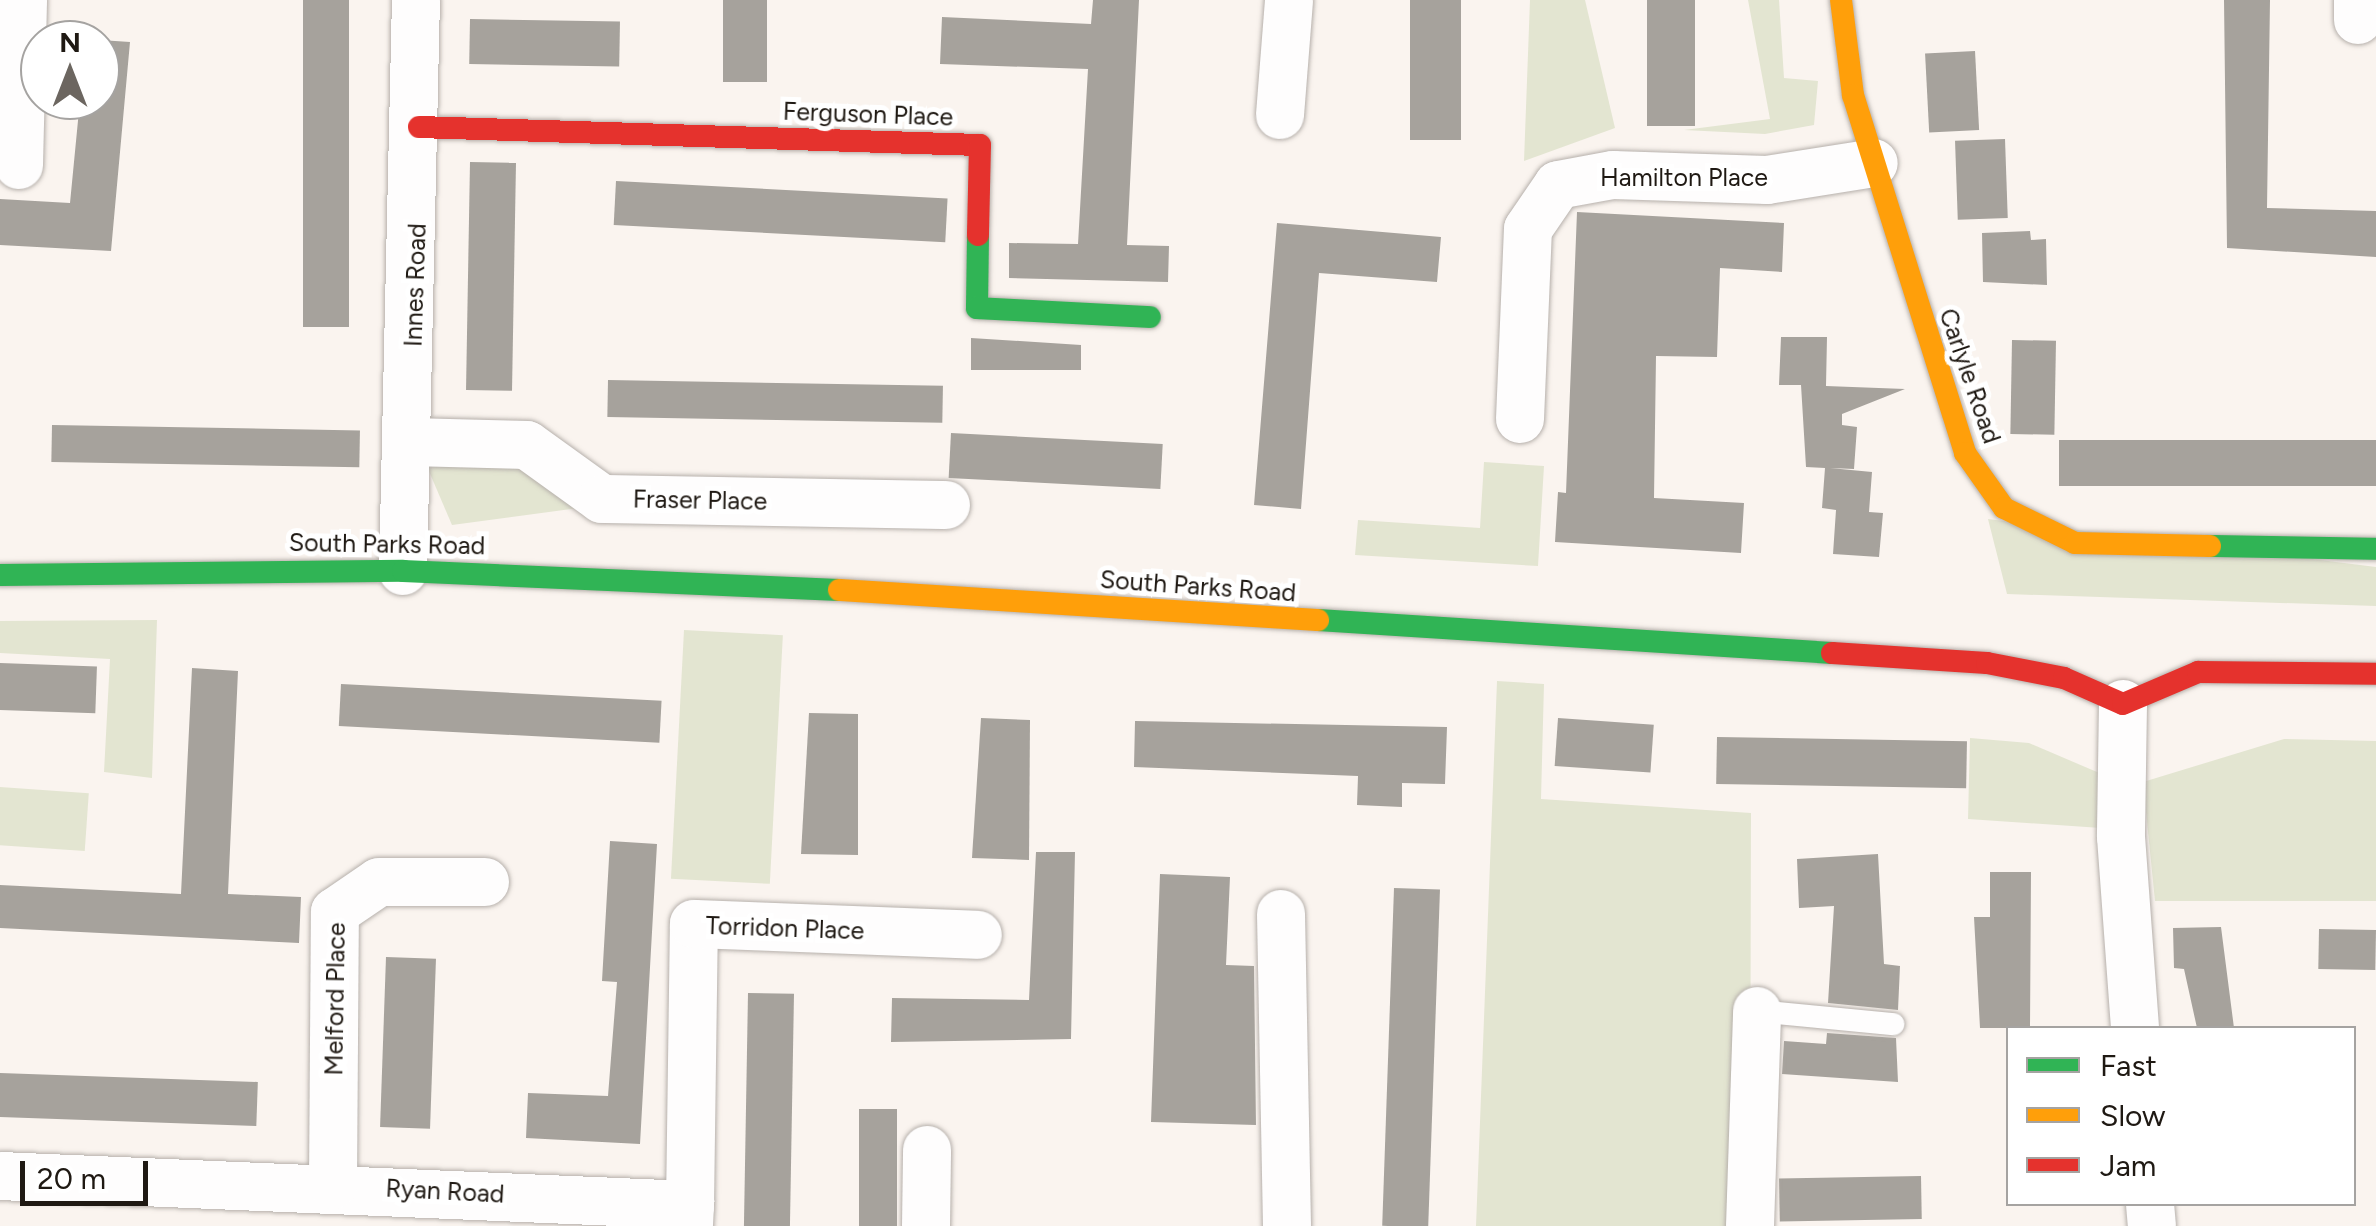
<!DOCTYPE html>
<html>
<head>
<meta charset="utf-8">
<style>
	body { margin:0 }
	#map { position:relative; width:2376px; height:1226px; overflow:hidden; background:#faf4ef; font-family:Figtree,sans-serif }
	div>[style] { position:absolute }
	.green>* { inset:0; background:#e3e5d1; transform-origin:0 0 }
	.building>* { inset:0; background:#a6a29c; transform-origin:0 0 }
	.roads { filter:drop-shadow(0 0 2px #b6b0ab) drop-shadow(0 0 2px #b6b0ab) }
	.lane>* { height:22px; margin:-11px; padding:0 11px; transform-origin:11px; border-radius:11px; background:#fefdfd }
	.street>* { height:48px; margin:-24px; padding:0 24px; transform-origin:24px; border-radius:24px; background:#fefdfd }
	.fast>* { height:22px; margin:-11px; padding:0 11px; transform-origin:11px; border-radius:11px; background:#30b455 }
	.slow>* { height:22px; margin:-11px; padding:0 11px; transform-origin:11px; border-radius:11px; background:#ff9f0a }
	.jam>* { height:22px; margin:-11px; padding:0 11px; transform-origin:11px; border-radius:11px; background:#e5322d }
	span { translate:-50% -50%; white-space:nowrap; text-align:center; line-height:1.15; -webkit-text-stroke:10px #fff; paint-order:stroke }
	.street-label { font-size:25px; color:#1f1913 }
	.legend { position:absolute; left:2006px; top:1026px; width:350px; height:180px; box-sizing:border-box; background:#fff; border:2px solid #a5a3a1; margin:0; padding:12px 18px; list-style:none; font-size:30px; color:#1f1913 }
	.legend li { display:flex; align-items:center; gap:20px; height:50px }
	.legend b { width:50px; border:2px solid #a5a3a1 }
	.north { position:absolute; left:20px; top:20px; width:100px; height:100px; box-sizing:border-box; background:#fff; border:2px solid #a5a3a1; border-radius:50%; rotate:0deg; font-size:28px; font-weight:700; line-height:40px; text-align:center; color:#1f1913 }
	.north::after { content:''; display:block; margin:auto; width:35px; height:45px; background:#6c6660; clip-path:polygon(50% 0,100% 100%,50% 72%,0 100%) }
	.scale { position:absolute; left:20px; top:1161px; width:128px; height:45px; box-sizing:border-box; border:5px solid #1f1913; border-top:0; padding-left:12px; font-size:30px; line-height:35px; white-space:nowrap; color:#1f1913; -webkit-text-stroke:8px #fff; paint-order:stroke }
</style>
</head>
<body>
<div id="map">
	<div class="green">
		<i style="clip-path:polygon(1530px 0,1585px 0,1615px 128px,1524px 161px)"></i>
		<i style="clip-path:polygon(1748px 0,1779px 0,1784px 78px,1818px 81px,1814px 125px,1765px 134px,1684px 130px,1770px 119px)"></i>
		<i style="clip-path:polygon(425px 462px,529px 465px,586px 507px,452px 525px)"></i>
		<i style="clip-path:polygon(1484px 462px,1544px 466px,1538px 566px,1355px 555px,1358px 520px,1480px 528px)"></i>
		<i style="clip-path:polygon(1988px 519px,2376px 567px,2376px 606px,2007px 594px)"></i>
		<i style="clip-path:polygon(157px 620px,152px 778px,104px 772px,110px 659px,0 653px,0 621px)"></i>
		<i style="left:684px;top:630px;width:99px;height:249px;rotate:3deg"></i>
		<i style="clip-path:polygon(1497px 681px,1544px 684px,1541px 799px,1751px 813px,1750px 1226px,1476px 1226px)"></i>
		<i style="clip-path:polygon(1970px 738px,2029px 743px,2104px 775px,2101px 828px,1968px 819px)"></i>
		<i style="clip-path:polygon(2284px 739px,2376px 741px,2376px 901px,2155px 901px,2143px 782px)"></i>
		<i style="left:0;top:787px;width:89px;height:58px;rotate:4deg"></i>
	</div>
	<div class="building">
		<i style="left:303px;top:0;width:46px;height:327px"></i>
		<i style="left:723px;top:0;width:44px;height:82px"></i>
		<i style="clip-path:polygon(1093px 0,1139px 0,1127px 245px,1169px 246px,1168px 282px,1009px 278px,1009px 243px,1078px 244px,1088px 69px,940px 64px,942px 17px,1091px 24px)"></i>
		<i style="left:1410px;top:0;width:51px;height:140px"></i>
		<i style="left:1647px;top:0;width:48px;height:126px"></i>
		<i style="clip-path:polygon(2224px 0,2270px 0,2267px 208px,2376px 211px,2376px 257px,2227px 248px)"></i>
		<i style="left:470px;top:19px;width:150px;height:45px;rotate:1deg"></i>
		<i style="clip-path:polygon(100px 40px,130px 42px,111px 251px,0 245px,0 199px,70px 203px,80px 100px,100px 100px)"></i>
		<i style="left:1975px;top:51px;width:79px;height:50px;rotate:87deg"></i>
		<i style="left:2005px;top:139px;width:79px;height:50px;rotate:88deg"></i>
		<i style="left:470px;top:162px;width:46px;height:228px;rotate:1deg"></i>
		<i style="left:616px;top:181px;width:332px;height:44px;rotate:3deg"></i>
		<i style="clip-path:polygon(1577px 212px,1784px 223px,1782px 272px,1720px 268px,1717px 357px,1656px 356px,1654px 498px,1744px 503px,1741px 553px,1555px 542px,1558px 492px,1566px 493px)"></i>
		<i style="clip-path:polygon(1277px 223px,1441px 237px,1437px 282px,1319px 273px,1301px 509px,1254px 505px)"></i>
		<i style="clip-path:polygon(2030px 231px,2031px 240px,2046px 239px,2047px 285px,1983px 282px,1982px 233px)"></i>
		<i style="clip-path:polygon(1781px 337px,1827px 337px,1826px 386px,1905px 389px,1842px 414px,1842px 425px,1857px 427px,1854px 469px,1830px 468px,1872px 472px,1869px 512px,1883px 513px,1879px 557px,1833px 554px,1836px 510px,1822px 508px,1825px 468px,1806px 467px,1801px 385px,1779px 385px)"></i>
		<i style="clip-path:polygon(971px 338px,1081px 345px,1081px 370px,971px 370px)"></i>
		<i style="left:2012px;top:340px;width:44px;height:94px;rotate:1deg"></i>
		<i style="left:608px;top:380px;width:335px;height:37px;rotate:1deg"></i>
		<i style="left:52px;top:425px;width:308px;height:37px;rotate:1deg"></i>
		<i style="left:951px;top:433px;width:212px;height:45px;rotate:3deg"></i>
		<i style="left:2376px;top:440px;width:46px;height:317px;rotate:90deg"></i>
		<i style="left:0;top:663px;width:97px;height:47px;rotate:2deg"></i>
		<i style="clip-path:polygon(192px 668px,238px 671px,228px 894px,301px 897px,299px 943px,0 928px,0 885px,181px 894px)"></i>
		<i style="left:341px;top:684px;width:321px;height:42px;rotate:3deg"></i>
		<i style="clip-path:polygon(809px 713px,858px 714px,858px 855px,801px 854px)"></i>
		<i style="clip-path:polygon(981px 718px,1030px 720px,1029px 860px,972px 858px)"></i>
		<i style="left:1558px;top:718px;width:96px;height:48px;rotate:4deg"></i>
		<i style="clip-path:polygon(1135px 721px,1447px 727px,1445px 784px,1402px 783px,1402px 807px,1357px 805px,1358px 776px,1134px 767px)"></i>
		<i style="left:1717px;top:737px;width:250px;height:47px;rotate:1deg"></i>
		<i style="clip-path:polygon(610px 841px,657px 844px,640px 1144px,526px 1138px,528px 1093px,608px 1096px,617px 982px,602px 981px)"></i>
		<i style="clip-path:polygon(1036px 852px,1075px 852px,1071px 1039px,891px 1042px,892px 998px,1029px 1000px)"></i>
		<i style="clip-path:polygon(1878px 854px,1884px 964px,1900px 966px,1898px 1010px,1828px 1003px,1834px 906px,1799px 908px,1797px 859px)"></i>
		<i style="clip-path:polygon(1990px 872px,2031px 872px,2030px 1028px,1980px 1028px,1974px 917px,1990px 917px)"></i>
		<i style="clip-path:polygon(1160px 874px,1230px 877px,1226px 965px,1254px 966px,1256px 1125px,1151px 1122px)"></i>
		<i style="left:1394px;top:888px;width:46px;height:338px;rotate:2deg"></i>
		<i style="clip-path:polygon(2221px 927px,2234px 1028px,2197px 1028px,2184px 969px,2174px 968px,2173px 928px)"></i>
		<i style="left:2319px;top:929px;width:57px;height:40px;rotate:1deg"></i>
		<i style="left:386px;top:957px;width:50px;height:170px;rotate:2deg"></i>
		<i style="left:748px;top:993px;width:46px;height:233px;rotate:1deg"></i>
		<i style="clip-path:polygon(1827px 1033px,1896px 1038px,1898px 1082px,1782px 1074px,1784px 1041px,1826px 1044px)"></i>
		<i style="left:0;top:1073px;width:258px;height:44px;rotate:2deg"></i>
		<i style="left:859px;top:1109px;width:38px;height:117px"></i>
		<i style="left:1921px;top:1176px;width:43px;height:142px;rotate:89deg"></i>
	</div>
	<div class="roads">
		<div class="lane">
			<i style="left:1757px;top:1011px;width:137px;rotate:5.5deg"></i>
		</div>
		<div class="street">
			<i style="left:2358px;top:20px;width:20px;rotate:-90deg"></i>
			<i style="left:1280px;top:115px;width:115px;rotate:-85.5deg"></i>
			<i style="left:19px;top:165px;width:165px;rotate:-88.6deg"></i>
			<i style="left:1520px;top:419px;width:190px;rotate:-87.6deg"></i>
			<i style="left:1528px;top:229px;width:53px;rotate:-55.7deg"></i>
			<i style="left:1558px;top:185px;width:56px;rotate:-10.3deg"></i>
			<i style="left:1613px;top:175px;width:154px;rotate:1.9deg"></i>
			<i style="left:1767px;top:180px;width:108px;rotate:-9deg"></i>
			<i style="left:410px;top:442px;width:117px;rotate:1.5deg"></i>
			<i style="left:527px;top:445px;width:92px;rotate:35.8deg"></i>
			<i style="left:602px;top:499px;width:344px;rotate:1deg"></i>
			<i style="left:403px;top:571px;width:571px;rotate:-88.7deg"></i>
			<i style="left:2123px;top:704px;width:133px;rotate:90.9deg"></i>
			<i style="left:2121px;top:837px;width:192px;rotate:85.8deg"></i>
			<i style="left:1281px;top:914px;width:312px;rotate:88.9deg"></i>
			<i style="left:0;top:1176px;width:691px;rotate:2.41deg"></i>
			<i style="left:690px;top:1205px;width:21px;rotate:93deg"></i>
			<i style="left:333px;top:1185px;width:273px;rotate:-89.6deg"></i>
			<i style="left:335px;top:912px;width:53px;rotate:-34.3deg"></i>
			<i style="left:379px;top:882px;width:106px"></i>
			<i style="left:2150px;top:1204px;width:22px;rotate:85deg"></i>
			<i style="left:690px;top:1205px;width:281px;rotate:-89.2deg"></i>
			<i style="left:694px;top:924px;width:284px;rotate:2.2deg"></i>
			<i style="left:926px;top:1226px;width:76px;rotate:-89.2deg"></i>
			<i style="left:1750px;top:1226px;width:215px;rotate:-88.1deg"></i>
		</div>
		<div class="fast">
			<i style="left:978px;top:235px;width:73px;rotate:90.8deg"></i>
			<i style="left:977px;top:308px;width:173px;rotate:3deg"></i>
			<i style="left:2210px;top:546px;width:166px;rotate:1deg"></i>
			<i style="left:0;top:575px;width:403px;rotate:-0.6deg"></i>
			<i style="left:403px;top:571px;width:436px;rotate:2.5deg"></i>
			<i style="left:1318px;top:620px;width:515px;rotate:3.67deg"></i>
		</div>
		<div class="slow">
			<i style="left:1841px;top:0;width:96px;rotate:82.8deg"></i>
			<i style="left:1853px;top:95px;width:375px;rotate:72.6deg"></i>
			<i style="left:1965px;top:453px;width:67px;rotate:54.7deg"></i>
			<i style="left:2004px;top:508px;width:79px;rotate:26.2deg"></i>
			<i style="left:2075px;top:543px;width:135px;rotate:1.3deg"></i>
			<i style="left:839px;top:590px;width:480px;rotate:3.6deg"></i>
		</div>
		<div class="jam">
			<i style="left:419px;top:127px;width:561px;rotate:1.84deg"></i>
			<i style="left:980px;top:145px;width:90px;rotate:91.3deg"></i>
			<i style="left:1832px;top:653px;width:155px;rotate:3.7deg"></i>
			<i style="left:1987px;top:663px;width:78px;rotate:11deg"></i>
			<i style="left:2064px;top:678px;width:64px;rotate:23.8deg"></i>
			<i style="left:2123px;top:704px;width:82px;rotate:-23.1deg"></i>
			<i style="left:2198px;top:672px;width:178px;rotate:0.6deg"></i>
		</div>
	</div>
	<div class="street-label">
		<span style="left:868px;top:114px;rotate:2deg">Ferguson Place</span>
		<span style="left:1684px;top:177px">Hamilton Place</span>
		<span style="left:415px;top:285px;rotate:-88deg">Innes Road</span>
		<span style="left:1970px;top:376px;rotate:71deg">Carlyle Road</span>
		<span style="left:700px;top:500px;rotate:1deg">Fraser Place</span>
		<span style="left:387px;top:544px;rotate:1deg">South Parks Road</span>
		<span style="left:1198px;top:586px;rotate:4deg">South Parks Road</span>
		<span style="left:785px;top:928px;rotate:2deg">Torridon Place</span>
		<span style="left:335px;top:999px;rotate:-89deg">Melford Place</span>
		<span style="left:445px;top:1191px;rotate:3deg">Ryan Road</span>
	</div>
	<ul class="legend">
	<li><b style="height:12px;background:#30b455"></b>Fast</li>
	<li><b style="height:12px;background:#ff9f0a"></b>Slow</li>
	<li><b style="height:12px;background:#e5322d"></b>Jam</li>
	</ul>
	<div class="north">N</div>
	<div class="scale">20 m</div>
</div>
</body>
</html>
